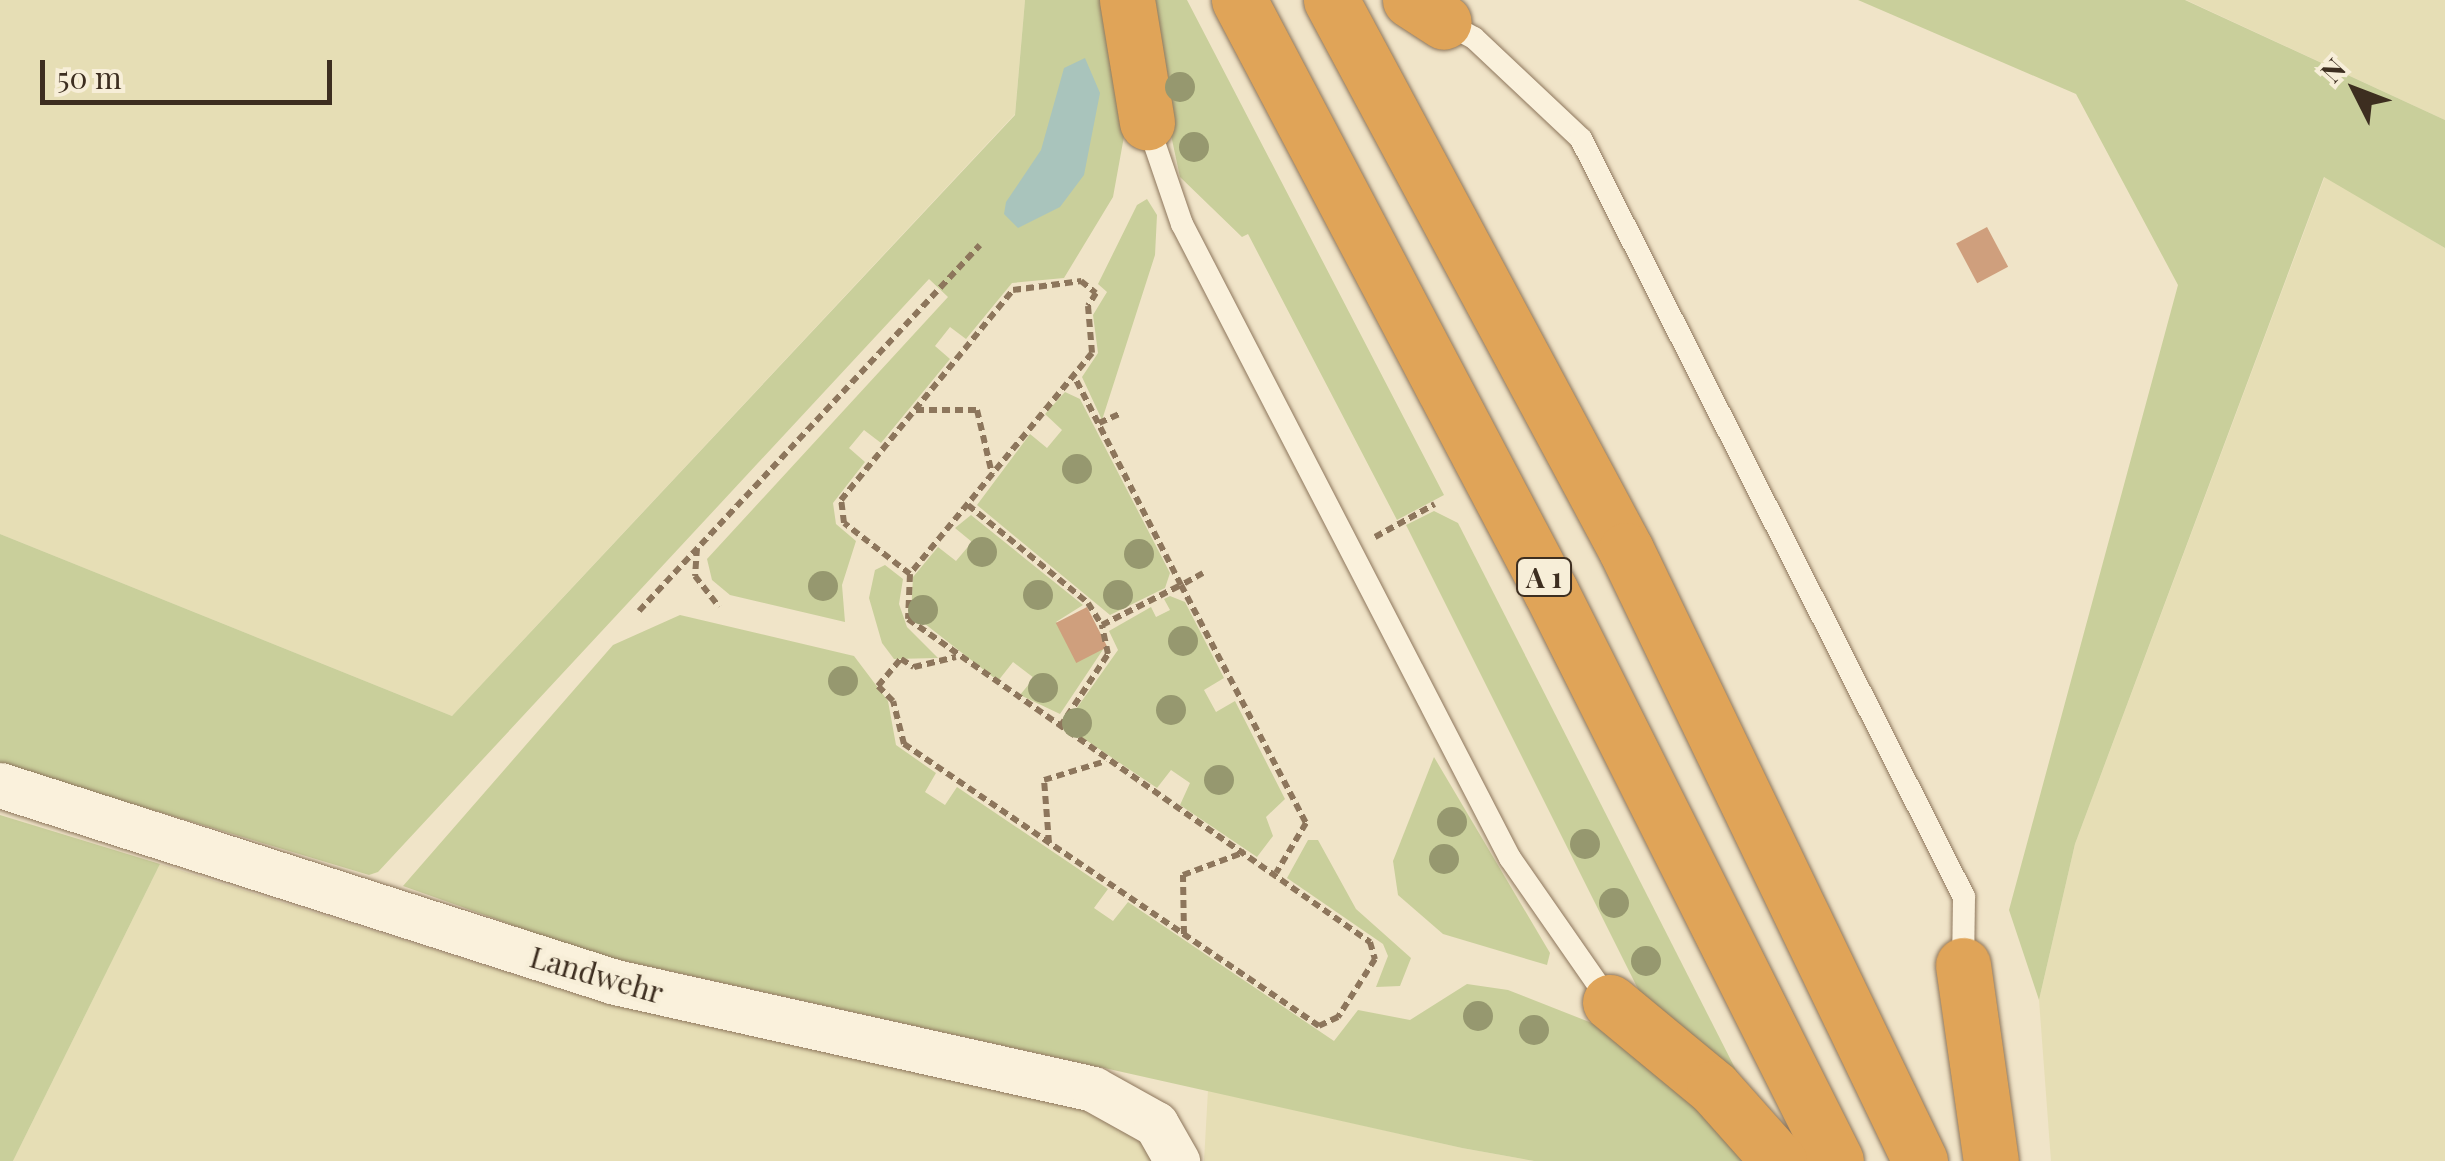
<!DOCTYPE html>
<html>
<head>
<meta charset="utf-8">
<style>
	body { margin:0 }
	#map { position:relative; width:2445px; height:1161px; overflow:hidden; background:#f0e4c8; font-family:"Playfair Display",serif }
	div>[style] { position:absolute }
	.farmland>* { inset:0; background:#e6deb5 }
	.green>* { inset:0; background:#c9cf9b }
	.water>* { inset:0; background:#a9c4bc }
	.building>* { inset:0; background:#cf9f7d; transform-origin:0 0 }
	.path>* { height:6px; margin-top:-3px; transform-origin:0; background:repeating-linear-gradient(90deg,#8d765c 0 8px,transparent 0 13px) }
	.roads { filter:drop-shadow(0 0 2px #8d765c) drop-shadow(0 0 2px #8d765c) }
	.service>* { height:22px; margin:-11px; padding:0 11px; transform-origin:11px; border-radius:11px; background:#faf1dc }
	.minor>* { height:45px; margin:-22.5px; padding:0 22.5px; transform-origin:22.5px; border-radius:22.5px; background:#faf1dc }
	.motorway>* { height:55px; margin:-27.5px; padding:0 27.5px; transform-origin:27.5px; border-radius:27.5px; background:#e0a458 }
	.trees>* { width:30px; height:30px; margin:-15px; border-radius:50%; background:#96986f }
	span { translate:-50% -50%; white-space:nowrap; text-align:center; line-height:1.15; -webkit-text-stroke:8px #f7eed8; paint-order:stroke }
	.shield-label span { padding:2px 8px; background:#f7eed8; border:2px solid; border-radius:8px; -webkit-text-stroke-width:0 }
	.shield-label { font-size:28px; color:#3d2e20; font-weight:700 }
	.street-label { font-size:30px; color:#3d2e20 }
	.north { position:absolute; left:2305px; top:40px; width:100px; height:100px; -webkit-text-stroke:8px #f7eed8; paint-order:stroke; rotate:312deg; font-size:28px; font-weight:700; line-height:40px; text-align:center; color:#3d2e20 }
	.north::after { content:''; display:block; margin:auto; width:35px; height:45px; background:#3d2e20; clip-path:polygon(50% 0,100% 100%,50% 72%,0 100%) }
	.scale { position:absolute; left:40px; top:60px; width:292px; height:45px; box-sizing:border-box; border:5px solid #3d2e20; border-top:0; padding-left:12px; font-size:30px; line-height:35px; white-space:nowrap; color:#3d2e20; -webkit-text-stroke:8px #f7eed8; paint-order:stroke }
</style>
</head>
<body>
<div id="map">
	<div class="farmland">
		<i style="clip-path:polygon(0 0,1025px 0,1015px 114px,452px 716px,0 534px)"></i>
		<i style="clip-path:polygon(2186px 0,2445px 0,2445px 120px)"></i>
		<i style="clip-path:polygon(2325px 176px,2445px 248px,2445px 1161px,2051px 1161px,2039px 1000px,2075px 844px)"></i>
		<i style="clip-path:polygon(160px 864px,582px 996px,1107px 1115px,1146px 1141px,1154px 1161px,13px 1161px)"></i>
		<i style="clip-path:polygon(1208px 1090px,1462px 1148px,1534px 1161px,1204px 1161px)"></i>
	</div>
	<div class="green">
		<i style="clip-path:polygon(1025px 0,1113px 0,1125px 131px,1113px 197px,1064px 278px,1012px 283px,966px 339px,950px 327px,935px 346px,950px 359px,881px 443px,864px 430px,849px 448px,865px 462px,833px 503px,836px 524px,856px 541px,842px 585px,845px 622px,730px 595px,712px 580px,707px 559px,948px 297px,929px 279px,378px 872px,369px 875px,0 764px,0 534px,452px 716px,1015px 115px)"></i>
		<i style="clip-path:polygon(1142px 0,1187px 0,1444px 495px,1397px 520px,1248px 234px,1242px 237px,1180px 177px)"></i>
		<i style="clip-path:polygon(1858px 0,2185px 0,2445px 120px,2445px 248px,2324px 177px,2075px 844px,2039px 1000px,2009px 910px,2178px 285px,2076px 94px)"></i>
		<i style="clip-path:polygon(1147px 199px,1157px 215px,1155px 255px,1102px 420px,1082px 377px,1098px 353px,1093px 315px,1107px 292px,1098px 284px,1137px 205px)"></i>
		<i style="clip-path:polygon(1065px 392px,1080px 399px,1170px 573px,1165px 588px,1110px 615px,977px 505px,1030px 434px,1047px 448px,1062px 430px,1045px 414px)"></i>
		<i style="clip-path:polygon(1434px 511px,1458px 523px,1740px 1078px,1639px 991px,1406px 525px)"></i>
		<i style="clip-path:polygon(971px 515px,1083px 605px,1056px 622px,1104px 648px,1060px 714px,1020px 695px,1034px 678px,1013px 662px,998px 681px,911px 613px,913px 577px,938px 547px,956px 561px,972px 542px,955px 528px)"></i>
		<i style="clip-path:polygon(885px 565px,903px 579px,899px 604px,907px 627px,938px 658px,894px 659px,882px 643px,869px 598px,875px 570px)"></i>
		<i style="clip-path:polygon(1170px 596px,1185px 602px,1224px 678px,1204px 690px,1216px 712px,1235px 701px,1285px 799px,1266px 817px,1273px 836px,1257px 857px,1180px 805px,1190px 783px,1171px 770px,1157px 788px,1071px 730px,1069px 719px,1118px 650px,1109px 631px,1151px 607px,1156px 617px,1170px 610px,1164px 599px)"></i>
		<i style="clip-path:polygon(680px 615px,854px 656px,888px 701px,896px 745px,936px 773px,925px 792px,945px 805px,957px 787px,1108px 889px,1094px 908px,1113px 921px,1128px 902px,1334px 1041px,1358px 1010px,1410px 1020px,1467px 984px,1508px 990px,1625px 1036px,1754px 1161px,1534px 1161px,1462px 1148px,594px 954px,403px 886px,613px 645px)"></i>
		<i style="clip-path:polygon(1434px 757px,1550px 953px,1547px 965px,1443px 934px,1398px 895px,1393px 861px)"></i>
		<i style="clip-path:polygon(0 815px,160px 864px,13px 1161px,0 1161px)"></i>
		<i style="clip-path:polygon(1308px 840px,1318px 840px,1356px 909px,1411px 958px,1400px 986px,1376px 987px,1388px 956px,1383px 944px,1287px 878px)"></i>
	</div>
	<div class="water">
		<i style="clip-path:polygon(1085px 58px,1100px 93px,1084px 175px,1060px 207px,1018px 228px,1004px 214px,1006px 202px,1041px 150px,1064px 68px)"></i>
	</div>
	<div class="building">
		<i style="left:1987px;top:227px;width:45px;height:35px;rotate:62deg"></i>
		<i style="left:1087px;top:607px;width:45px;height:35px;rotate:63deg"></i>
	</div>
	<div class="path">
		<i style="left:916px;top:410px;width:61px"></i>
		<i style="left:977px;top:410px;width:66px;rotate:76.8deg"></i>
		<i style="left:1099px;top:423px;width:24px;rotate:-24deg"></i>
		<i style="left:968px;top:505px;width:155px;rotate:39.2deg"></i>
		<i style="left:1088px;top:603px;width:26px;rotate:58deg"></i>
		<i style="left:1102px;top:625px;width:89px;rotate:-26.9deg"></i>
		<i style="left:1181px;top:585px;width:235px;rotate:-117.1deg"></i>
		<i style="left:1375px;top:537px;width:68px;rotate:-28.8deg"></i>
		<i style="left:697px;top:548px;width:28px;rotate:94deg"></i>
		<i style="left:695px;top:576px;width:39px;rotate:52deg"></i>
		<i style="left:1203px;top:573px;width:25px;rotate:151deg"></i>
		<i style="left:1181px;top:585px;width:269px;rotate:62.3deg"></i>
		<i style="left:1306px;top:823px;width:58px;rotate:121deg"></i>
		<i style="left:910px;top:574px;width:83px;rotate:-142.3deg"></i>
		<i style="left:844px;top:523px;width:23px;rotate:-97deg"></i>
		<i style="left:841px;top:500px;width:271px;rotate:-50.7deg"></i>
		<i style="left:1013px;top:290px;width:69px;rotate:-7.5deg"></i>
		<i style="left:1081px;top:281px;width:19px;rotate:39deg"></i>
		<i style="left:1096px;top:293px;width:15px;rotate:122deg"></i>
		<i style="left:1088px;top:306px;width:47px;rotate:85.1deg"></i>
		<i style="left:1092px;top:353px;width:286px;rotate:129.5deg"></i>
		<i style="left:910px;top:574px;width:45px;rotate:92.5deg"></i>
		<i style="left:908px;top:619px;width:564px;rotate:34.96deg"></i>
		<i style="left:1370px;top:942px;width:18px;rotate:74deg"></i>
		<i style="left:1375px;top:959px;width:69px;rotate:122.5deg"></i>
		<i style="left:1338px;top:1017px;width:21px;rotate:155deg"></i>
		<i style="left:1319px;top:1026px;width:502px;rotate:-145.8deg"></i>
		<i style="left:904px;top:744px;width:44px;rotate:-104.3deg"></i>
		<i style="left:893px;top:701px;width:21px;rotate:-135deg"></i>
		<i style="left:878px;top:686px;width:35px;rotate:-50deg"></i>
		<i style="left:901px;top:659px;width:15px;rotate:32deg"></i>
		<i style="left:914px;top:667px;width:43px;rotate:-13.4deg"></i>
		<i style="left:639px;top:611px;width:500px;rotate:-47.03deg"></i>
		<i style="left:1060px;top:727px;width:87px;rotate:-56.7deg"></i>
		<i style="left:1108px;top:654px;width:30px;rotate:-102deg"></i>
		<i style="left:1049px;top:843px;width:63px;rotate:-94.5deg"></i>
		<i style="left:1044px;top:780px;width:65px;rotate:-17deg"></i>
		<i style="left:1184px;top:934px;width:59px;rotate:-91deg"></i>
		<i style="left:1183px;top:875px;width:66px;rotate:-20.4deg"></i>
	</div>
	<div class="roads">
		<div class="service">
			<i style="left:1444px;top:22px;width:34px;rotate:28deg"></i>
			<i style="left:1474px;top:38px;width:147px;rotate:43.3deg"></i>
			<i style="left:1581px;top:139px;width:849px;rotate:63.19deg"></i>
			<i style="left:1964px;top:897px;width:68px;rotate:90.8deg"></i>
			<i style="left:1147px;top:122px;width:108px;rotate:71.1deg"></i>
			<i style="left:1182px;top:224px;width:714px;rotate:62.65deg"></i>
			<i style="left:1510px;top:858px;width:175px;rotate:55.2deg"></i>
		</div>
		<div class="minor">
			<i style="left:0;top:785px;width:646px;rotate:17.76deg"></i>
			<i style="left:615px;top:982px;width:490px;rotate:12.6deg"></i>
			<i style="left:1093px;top:1089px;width:72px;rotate:29.1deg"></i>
			<i style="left:1156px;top:1124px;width:43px;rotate:60.4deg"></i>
		</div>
		<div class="motorway">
			<i style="left:1127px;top:0;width:124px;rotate:80.7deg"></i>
			<i style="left:1239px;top:0;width:669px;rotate:62.21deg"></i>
			<i style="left:1551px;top:592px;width:636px;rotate:63.39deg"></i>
			<i style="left:1331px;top:0;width:624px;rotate:61.79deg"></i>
			<i style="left:1626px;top:550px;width:678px;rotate:64.3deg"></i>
			<i style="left:1410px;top:0;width:40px;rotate:32.9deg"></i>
			<i style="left:1963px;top:965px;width:198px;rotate:81.9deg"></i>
			<i style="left:1610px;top:1002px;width:135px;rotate:39.6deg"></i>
			<i style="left:1714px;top:1088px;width:98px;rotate:48.3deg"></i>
		</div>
	</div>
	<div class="trees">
		<i style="left:1180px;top:87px"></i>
		<i style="left:1194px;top:147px"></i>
		<i style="left:1077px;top:469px"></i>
		<i style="left:982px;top:552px"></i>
		<i style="left:1139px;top:554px"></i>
		<i style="left:823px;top:586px"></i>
		<i style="left:1038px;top:595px"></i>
		<i style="left:1118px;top:595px"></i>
		<i style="left:923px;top:610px"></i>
		<i style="left:1183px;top:641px"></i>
		<i style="left:843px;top:681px"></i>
		<i style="left:1043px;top:688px"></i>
		<i style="left:1171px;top:710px"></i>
		<i style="left:1077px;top:723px"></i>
		<i style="left:1219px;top:780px"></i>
		<i style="left:1452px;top:822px"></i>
		<i style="left:1585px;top:844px"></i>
		<i style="left:1444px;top:859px"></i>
		<i style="left:1614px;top:903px"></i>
		<i style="left:1646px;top:961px"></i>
		<i style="left:1478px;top:1016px"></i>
		<i style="left:1534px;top:1030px"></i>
	</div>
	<div class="shield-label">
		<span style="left:1544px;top:577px">A 1</span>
	</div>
	<div class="street-label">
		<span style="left:597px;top:974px;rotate:16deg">Landwehr</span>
	</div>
	<div class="north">N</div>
	<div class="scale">50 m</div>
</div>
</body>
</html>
